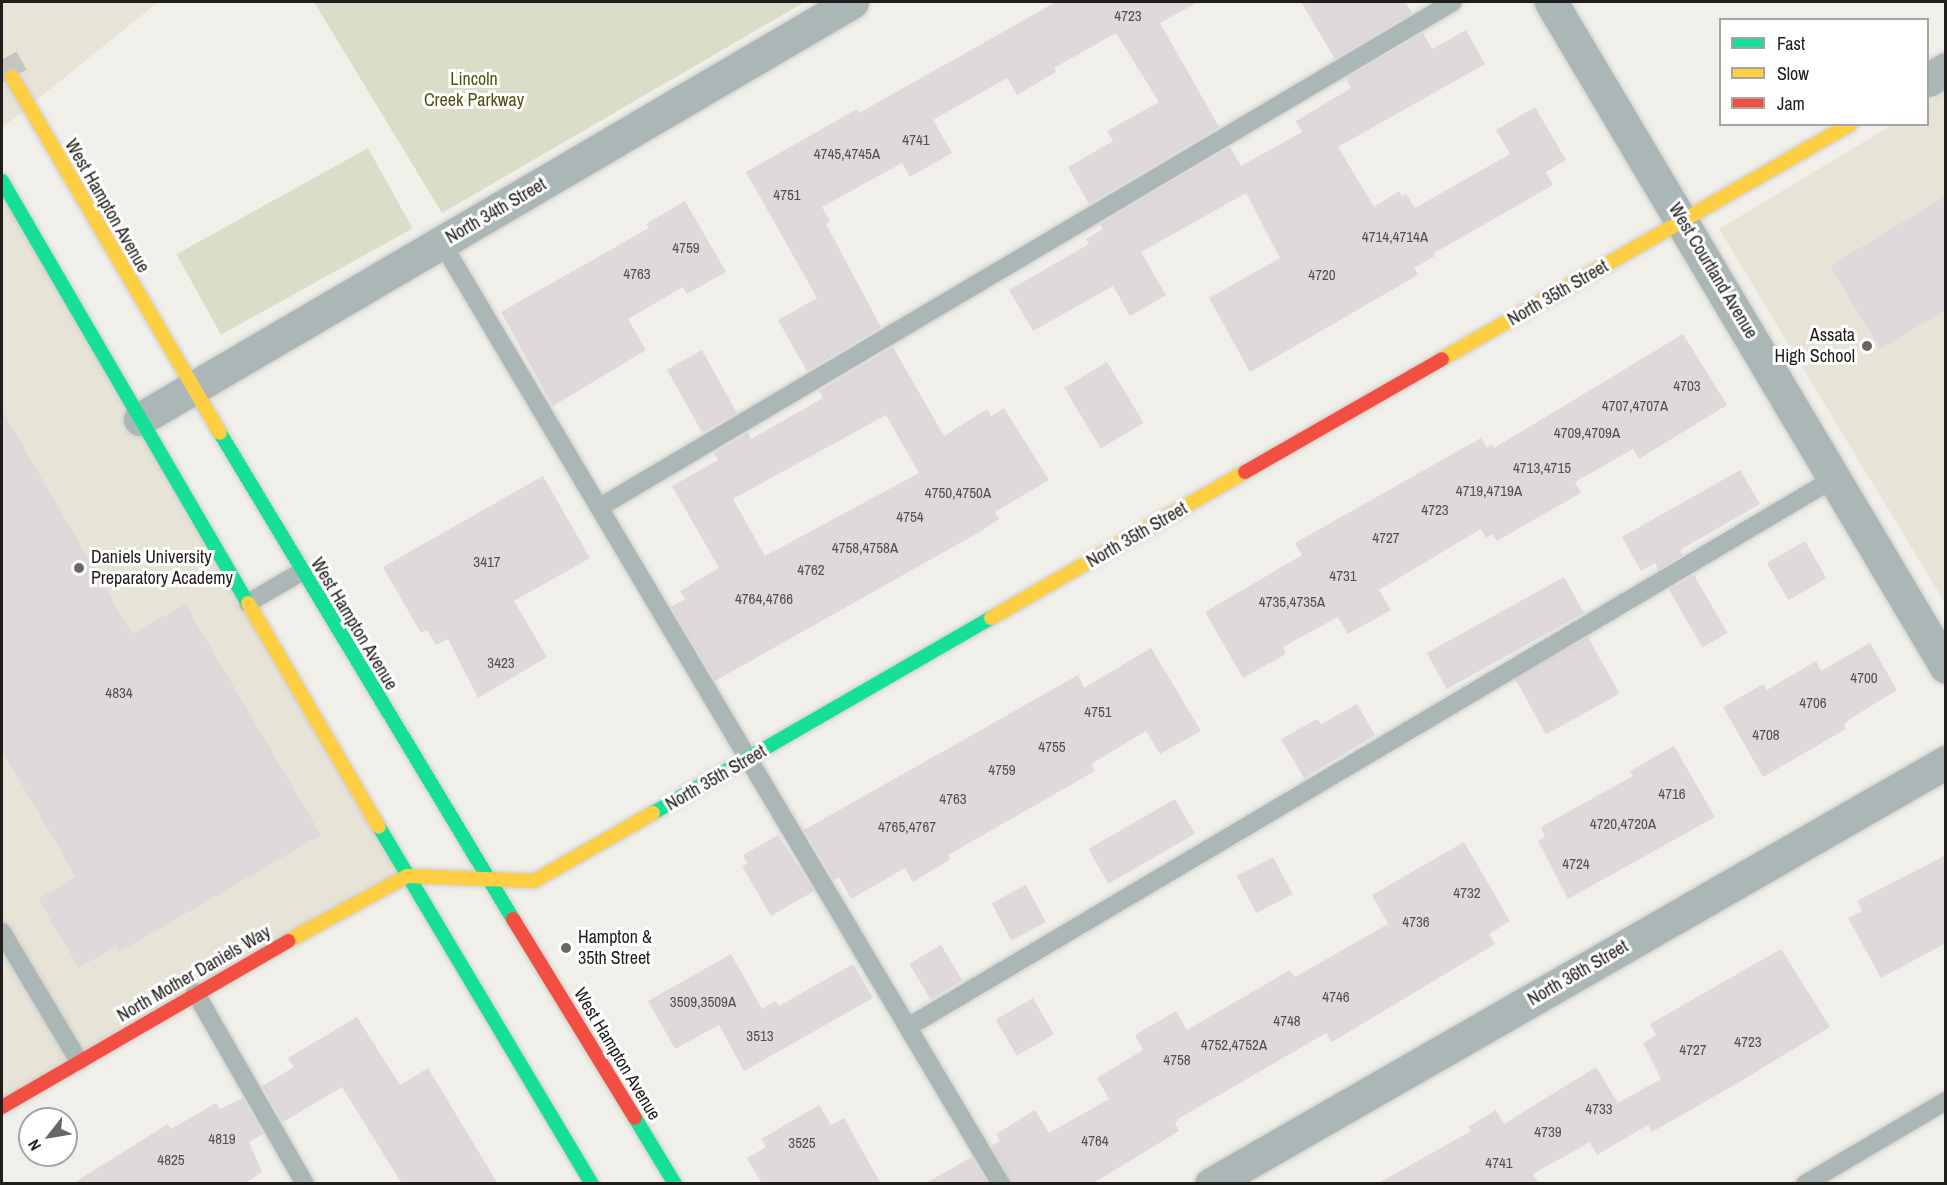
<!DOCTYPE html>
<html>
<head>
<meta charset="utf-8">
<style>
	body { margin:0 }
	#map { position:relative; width:1947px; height:1185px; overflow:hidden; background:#f0efe9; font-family:"Archivo Narrow",sans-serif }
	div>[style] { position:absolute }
	.built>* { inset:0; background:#e7e3d7 }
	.green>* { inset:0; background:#dcddc9; transform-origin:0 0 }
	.building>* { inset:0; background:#e0d9dc; transform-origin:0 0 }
	.secondary-tunnel>* { height:33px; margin-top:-16.5px; transform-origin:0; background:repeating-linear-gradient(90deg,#c6c5c0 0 33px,transparent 0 49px) }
	.roads { filter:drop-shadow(0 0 2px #cecdc9) drop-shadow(0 0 2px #cecdc9) }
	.lane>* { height:18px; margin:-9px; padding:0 9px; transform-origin:9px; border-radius:9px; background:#abb7b7 }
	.street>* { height:33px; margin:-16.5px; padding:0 16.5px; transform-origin:16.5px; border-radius:16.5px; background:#abb7b7 }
	.fast>* { height:14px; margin:-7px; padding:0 7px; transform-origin:7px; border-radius:7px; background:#16e098 }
	.slow>* { height:14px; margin:-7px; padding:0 7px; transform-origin:7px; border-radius:7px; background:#ffcf43 }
	.jam>* { height:14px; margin:-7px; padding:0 7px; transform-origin:7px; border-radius:7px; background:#f24e42 }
	.dots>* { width:16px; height:16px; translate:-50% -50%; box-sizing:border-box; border:3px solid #fff; border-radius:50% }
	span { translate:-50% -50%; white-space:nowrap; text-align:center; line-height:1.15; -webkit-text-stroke:6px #fff; paint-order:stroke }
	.number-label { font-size:15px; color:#524f4d }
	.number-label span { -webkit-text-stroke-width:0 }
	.park-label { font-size:18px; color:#515211 }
	.street-label { font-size:18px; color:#201e1b }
	.poi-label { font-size:18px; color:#201e1b }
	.right { translate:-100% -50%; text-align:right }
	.left { translate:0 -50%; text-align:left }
	.frame { position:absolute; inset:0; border:3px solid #201e1b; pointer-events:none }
	.legend { position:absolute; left:1719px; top:18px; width:210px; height:108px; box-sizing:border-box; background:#fff; border:2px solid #a6a5a4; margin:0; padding:8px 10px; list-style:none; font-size:18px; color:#201e1b }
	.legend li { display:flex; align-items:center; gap:12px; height:30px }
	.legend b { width:30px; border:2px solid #a6a5a4 }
	.north { position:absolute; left:18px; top:1107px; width:60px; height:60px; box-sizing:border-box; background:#fff; border:2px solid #a6a5a4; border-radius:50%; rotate:239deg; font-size:16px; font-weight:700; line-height:24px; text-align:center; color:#201e1b }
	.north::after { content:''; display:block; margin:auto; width:21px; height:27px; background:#696763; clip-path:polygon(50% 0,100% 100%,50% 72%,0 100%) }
</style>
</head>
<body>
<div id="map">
	<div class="built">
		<i style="clip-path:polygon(2px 2px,158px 2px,2px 128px)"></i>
		<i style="clip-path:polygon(1945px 92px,1945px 603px,1719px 229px,1892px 125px,1928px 124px,1928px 103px)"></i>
		<i style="clip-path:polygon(2px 181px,407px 876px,2px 1107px)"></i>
	</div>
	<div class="green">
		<i style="clip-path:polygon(314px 2px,805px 2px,442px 213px)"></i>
		<i style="left:368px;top:148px;width:92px;height:219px;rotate:61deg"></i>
	</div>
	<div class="building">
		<i style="clip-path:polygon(1056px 2px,1198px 2px,1160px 23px,1219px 127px,1089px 204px,1068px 167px,1113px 141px,1107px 131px,1159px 102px,1116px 33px,1054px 68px,1056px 72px,1017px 95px,1007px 78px,933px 120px,952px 153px,910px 177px,902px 163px,822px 207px,830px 221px,826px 224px,881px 327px,807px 371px,778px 320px,817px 298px,746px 172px,857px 109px,859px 113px)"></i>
		<i style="clip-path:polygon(1301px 2px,1406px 2px,1412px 13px,1335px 59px)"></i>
		<i style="clip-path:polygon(1466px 30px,1485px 64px,1338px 147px,1374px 207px,1399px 191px,1402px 196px,1406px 194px,1415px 208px,1510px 154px,1496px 130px,1535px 107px,1566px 160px,1546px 172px,1553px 185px,1434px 253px,1435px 256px,1414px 268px,1418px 275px,1250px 372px,1209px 298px,1280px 258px,1246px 193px,1141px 252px,1166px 295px,1130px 316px,1113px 286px,1033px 331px,1009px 290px,1089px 244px,1086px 239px,1103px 229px,1100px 224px,1230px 147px,1241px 166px,1302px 132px,1296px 121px,1351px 88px,1346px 78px,1423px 33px,1432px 49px)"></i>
		<i style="clip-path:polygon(1946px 196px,1946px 310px,1880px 349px,1830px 266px)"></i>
		<i style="clip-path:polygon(685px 201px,726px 272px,687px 294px,683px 287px,628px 319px,646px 350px,553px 406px,501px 312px,649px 228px,646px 224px)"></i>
		<i style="clip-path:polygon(1683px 334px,1727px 405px,1639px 459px,1633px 449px,1575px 482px,1581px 493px,1497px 541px,1492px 534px,1486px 538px,1481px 529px,1379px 590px,1391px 610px,1348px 634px,1338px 617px,1283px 647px,1286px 654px,1243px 678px,1205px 612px,1302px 555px,1295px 543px,1481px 438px,1487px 448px,1492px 444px,1494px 448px)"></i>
		<i style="clip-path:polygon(evenodd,893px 347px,944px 436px,987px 409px,991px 416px,1004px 408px,1049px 480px,995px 512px,999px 519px,983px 530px,715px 681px,671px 607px,685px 599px,680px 591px,719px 568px,672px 486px,718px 460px,714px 453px,748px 433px,751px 439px,823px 398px,819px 391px,893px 347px,886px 415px,919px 473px,765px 556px,733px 499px,886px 415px)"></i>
		<i style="left:702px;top:350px;width:72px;height:40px;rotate:61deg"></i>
		<i style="left:1107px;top:362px;width:71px;height:50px;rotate:59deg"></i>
		<i style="clip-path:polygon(2px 410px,132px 634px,185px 604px,321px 835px,119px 952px,115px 946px,79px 968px,38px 899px,76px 877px,2px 751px)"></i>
		<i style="clip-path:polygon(1740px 470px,1760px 504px,1680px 550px,1683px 555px,1658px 570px,1655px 563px,1641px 571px,1622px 537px)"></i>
		<i style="clip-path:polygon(543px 476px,590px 558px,514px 601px,547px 657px,478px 698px,448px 639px,436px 645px,427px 630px,421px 633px,383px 567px)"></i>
		<i style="left:1805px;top:541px;width:43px;height:44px;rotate:60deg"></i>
		<i style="left:1694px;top:575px;width:67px;height:29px;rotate:60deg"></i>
		<i style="left:1564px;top:577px;width:41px;height:157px;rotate:61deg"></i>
		<i style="left:1588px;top:637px;width:65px;height:84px;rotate:61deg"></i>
		<i style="clip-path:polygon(1870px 643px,1897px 690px,1850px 719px,1844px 725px,1846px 729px,1763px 777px,1723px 707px,1763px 684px,1767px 690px,1816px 661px,1821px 671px)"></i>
		<i style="clip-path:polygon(1151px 648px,1201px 731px,1160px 754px,1146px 731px,1091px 764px,1095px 771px,948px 855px,951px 859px,913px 882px,905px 868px,851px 899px,839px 877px,834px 880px,804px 830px,1078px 675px,1084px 688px)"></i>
		<i style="clip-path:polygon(1357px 704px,1375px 735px,1304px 778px,1281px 739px,1317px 719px,1321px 724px)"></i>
		<i style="clip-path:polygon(1674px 746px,1715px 817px,1568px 899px,1538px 841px,1545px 837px,1541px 827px,1633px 776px,1630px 771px)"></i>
		<i style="left:1175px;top:799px;width:40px;height:100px;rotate:60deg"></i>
		<i style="clip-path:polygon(778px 835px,814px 891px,771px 916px,742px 866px,748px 863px,743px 855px)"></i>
		<i style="clip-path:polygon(1464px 842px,1510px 921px,1489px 934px,1495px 944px,1332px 1042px,1326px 1033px,1209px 1101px,1178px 1119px,1175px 1124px,1179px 1131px,1092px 1184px,1012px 1184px,991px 1146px,1000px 1141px,996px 1134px,1035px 1110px,1049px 1133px,1109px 1099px,1097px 1078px,1143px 1050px,1135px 1035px,1176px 1011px,1187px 1030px,1290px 970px,1295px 977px,1388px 924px,1372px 895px)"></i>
		<i style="clip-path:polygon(1946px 855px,1946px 943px,1881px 978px,1848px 918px,1862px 911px,1857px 901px)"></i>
		<i style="left:1273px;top:857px;width:42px;height:41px;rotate:62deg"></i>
		<i style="left:1026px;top:885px;width:42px;height:39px;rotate:62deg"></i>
		<i style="left:941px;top:945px;width:41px;height:37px;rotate:59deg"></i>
		<i style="clip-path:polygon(1781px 949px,1830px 1027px,1736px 1084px,1652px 1132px,1648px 1125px,1597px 1155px,1590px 1142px,1533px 1174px,1539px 1184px,1377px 1184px,1471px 1131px,1468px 1127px,1496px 1110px,1504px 1124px,1596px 1067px,1618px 1103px,1661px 1079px,1643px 1043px,1656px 1035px,1650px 1024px)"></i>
		<i style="clip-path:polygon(731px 954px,762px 1009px,776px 1001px,779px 1006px,853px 964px,873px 998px,744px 1071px,719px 1025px,675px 1049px,648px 1001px)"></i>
		<i style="left:1033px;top:998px;width:42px;height:43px;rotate:60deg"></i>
		<i style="clip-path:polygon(357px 1017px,400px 1085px,428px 1068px,498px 1184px,402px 1184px,342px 1087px,283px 1122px,262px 1086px,294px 1067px,288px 1058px)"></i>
		<i style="clip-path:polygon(243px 1098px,263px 1134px,249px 1142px,262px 1172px,244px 1184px,72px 1184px,168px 1124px,171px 1129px,216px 1103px,220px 1109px)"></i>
		<i style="clip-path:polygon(819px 1105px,831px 1125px,844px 1118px,881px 1184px,762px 1184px,747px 1158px,766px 1147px,761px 1139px)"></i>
		<i style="clip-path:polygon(972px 1157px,988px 1184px,924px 1184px)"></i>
	</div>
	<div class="secondary-tunnel">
		<i style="left:2px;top:59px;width:21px;rotate:61deg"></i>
	</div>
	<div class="roads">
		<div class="lane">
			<i style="left:442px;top:243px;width:1095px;rotate:59.29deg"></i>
			<i style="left:600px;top:507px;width:991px;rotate:-30.63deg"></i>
			<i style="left:248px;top:603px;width:61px;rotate:-30.3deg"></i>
			<i style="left:2px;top:932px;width:150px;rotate:59.2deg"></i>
			<i style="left:195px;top:992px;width:221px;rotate:60.2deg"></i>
			<i style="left:908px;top:1027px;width:1077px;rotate:-30.64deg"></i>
			<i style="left:1805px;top:1184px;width:164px;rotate:-30.5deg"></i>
		</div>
		<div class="street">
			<i style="left:1551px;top:2px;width:773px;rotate:59.29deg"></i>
			<i style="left:1928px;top:80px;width:21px;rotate:-31deg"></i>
			<i style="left:140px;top:419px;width:825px;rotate:-30.36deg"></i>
			<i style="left:1211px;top:1184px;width:848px;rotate:-29.86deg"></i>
		</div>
		<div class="fast">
			<i style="left:2px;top:181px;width:488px;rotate:59.8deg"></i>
			<i style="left:220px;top:433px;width:567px;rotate:58.92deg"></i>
			<i style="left:653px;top:813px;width:390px;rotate:-30deg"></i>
			<i style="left:379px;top:827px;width:416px;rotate:59.2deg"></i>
			<i style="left:635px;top:1118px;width:77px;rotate:58.8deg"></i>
		</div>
		<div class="slow">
			<i style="left:12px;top:77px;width:412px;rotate:59.7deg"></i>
			<i style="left:1442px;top:359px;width:471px;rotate:-29.9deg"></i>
			<i style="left:248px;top:603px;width:259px;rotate:59.7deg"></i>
			<i style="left:991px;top:618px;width:293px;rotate:-29.9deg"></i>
			<i style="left:288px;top:941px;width:136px;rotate:-28.6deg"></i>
			<i style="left:407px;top:876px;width:127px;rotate:2.3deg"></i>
			<i style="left:534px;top:881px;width:137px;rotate:-29.7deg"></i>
		</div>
		<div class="jam">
			<i style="left:1245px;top:472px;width:227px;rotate:-29.8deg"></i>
			<i style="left:513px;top:919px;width:233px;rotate:58.5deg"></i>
			<i style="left:2px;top:1107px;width:331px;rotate:-30.1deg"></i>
		</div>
	</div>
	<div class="dots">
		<i style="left:1867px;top:346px;background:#696763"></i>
		<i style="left:79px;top:568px;background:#696763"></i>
		<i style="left:566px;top:948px;background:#696763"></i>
	</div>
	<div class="number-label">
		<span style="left:1128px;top:16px">4723</span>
		<span style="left:916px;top:140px">4741</span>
		<span style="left:847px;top:154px">4745,4745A</span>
		<span style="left:787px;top:195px">4751</span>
		<span style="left:1395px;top:237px">4714,4714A</span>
		<span style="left:686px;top:248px">4759</span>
		<span style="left:637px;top:274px">4763</span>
		<span style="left:1322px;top:275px">4720</span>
		<span style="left:1687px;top:386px">4703</span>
		<span style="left:1635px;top:406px">4707,4707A</span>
		<span style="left:1587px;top:433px">4709,4709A</span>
		<span style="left:1542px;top:468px">4713,4715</span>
		<span style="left:1489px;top:491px">4719,4719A</span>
		<span style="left:958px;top:493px">4750,4750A</span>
		<span style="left:1435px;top:510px">4723</span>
		<span style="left:910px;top:517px">4754</span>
		<span style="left:1386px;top:538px">4727</span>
		<span style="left:865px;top:548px">4758,4758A</span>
		<span style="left:487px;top:562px">3417</span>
		<span style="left:811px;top:570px">4762</span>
		<span style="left:1343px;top:576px">4731</span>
		<span style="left:764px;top:599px">4764,4766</span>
		<span style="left:1292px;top:602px">4735,4735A</span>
		<span style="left:501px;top:663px">3423</span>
		<span style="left:1864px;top:678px">4700</span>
		<span style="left:119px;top:693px">4834</span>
		<span style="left:1813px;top:703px">4706</span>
		<span style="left:1098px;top:712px">4751</span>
		<span style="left:1766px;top:735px">4708</span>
		<span style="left:1052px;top:747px">4755</span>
		<span style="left:1002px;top:770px">4759</span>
		<span style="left:1672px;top:794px">4716</span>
		<span style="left:953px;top:799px">4763</span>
		<span style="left:1623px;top:824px">4720,4720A</span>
		<span style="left:907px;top:827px">4765,4767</span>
		<span style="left:1576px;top:864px">4724</span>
		<span style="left:1467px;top:893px">4732</span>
		<span style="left:1416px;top:922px">4736</span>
		<span style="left:1336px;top:997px">4746</span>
		<span style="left:703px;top:1002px">3509,3509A</span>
		<span style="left:1287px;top:1021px">4748</span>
		<span style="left:760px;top:1036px">3513</span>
		<span style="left:1748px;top:1042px">4723</span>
		<span style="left:1234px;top:1045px">4752,4752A</span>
		<span style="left:1693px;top:1050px">4727</span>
		<span style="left:1177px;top:1060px">4758</span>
		<span style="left:1599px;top:1109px">4733</span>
		<span style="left:1548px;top:1132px">4739</span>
		<span style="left:222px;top:1139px">4819</span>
		<span style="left:1095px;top:1141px">4764</span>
		<span style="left:802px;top:1143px">3525</span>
		<span style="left:171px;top:1160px">4825</span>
		<span style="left:1499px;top:1163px">4741</span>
	</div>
	<div class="park-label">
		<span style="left:474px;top:90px">Lincoln<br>Creek Parkway</span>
	</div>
	<div class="street-label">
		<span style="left:107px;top:206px;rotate:60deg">West Hampton Avenue</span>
		<span style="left:496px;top:211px;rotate:-30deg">North 34th Street</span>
		<span style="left:1713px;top:271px;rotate:59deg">West Courtland Avenue</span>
		<span style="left:1558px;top:293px;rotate:-30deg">North 35th Street</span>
		<span style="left:1137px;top:535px;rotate:-30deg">North 35th Street</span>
		<span style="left:354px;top:624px;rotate:59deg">West Hampton Avenue</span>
		<span style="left:716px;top:778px;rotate:-30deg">North 35th Street</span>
		<span style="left:1578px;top:973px;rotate:-30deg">North 36th Street</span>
		<span style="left:194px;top:974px;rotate:-30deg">North Mother Daniels Way</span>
		<span style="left:617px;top:1054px;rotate:59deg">West Hampton Avenue</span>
	</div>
	<div class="poi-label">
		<span class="right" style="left:1855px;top:346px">Assata<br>High School</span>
		<span class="left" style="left:91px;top:568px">Daniels University<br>Preparatory Academy</span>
		<span class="left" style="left:578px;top:948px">Hampton &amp;<br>35th Street</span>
	</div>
	<div class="frame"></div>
	<ul class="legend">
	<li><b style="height:8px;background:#16e098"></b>Fast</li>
	<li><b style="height:8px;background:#ffcf43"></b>Slow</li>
	<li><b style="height:8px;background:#f24e42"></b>Jam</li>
	</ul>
	<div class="north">N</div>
</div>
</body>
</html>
